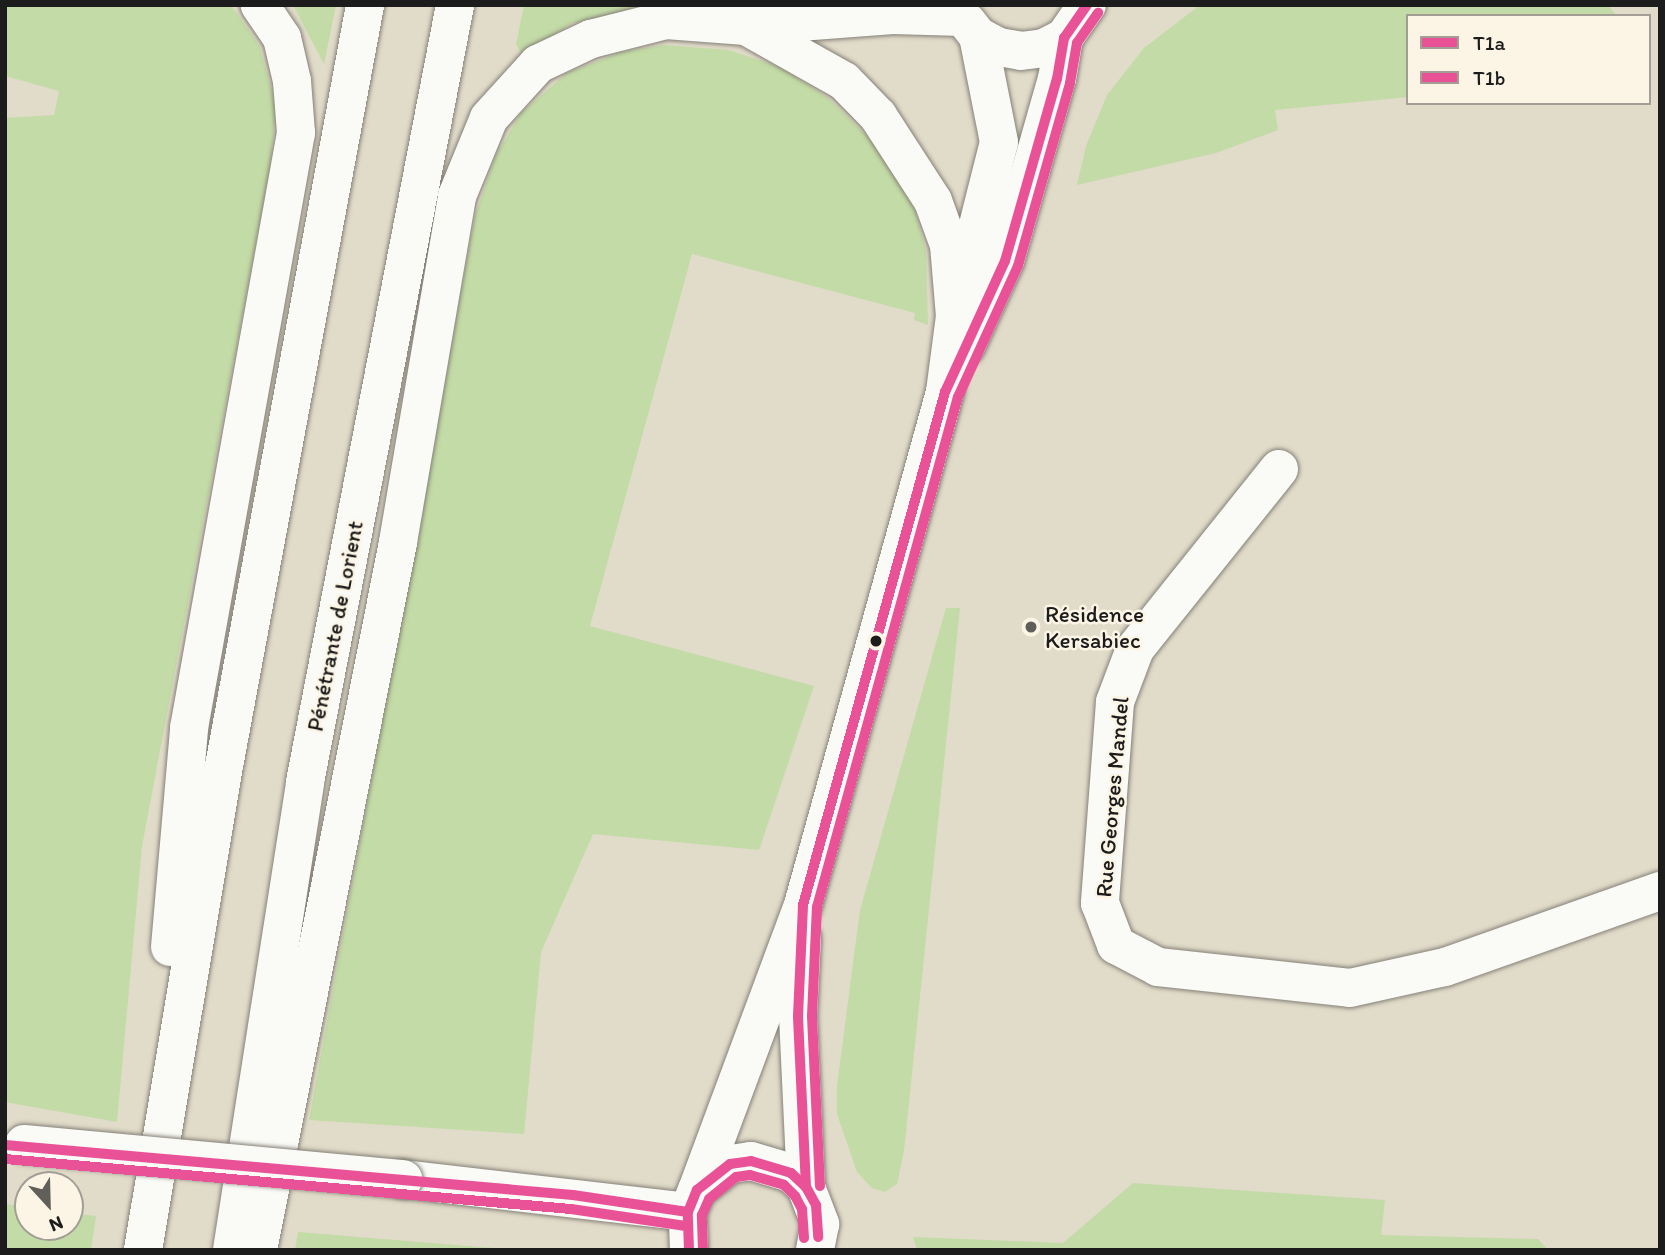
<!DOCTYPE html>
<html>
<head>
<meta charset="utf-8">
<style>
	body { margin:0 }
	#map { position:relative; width:1665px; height:1255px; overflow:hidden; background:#e1dbc9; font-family:Itim,sans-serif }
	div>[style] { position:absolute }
	.green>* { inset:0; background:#c3dba6 }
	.roads { filter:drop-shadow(0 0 2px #858178) drop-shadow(0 0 2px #858178) }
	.minor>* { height:38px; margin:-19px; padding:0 19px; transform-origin:19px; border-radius:19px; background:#fafaf7 }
	.highway>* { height:38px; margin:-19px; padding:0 19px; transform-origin:19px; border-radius:19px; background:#fafaf7 }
	.bridges { filter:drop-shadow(0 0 2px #858178) drop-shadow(0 0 2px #858178) }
	.minor-bridge>* { height:38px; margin:-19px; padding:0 19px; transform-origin:19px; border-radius:19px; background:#fafaf7 }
	.bus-1>* { height:10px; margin:-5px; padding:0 5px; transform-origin:5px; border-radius:5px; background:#ea5297 }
	.bus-2>* { height:10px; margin:-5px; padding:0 5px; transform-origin:5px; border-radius:5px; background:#ea5297 }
	.dots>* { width:19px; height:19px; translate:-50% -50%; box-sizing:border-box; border:4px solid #fcf5e5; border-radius:50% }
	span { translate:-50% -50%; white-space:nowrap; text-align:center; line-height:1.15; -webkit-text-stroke:5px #fcf5e5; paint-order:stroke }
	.poi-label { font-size:23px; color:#1c1c1c }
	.left { translate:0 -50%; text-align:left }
	.street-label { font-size:23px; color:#1c1c1c }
	.frame { position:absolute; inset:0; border:7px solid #1c1c1c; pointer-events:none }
	.legend { position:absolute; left:1406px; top:14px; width:245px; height:91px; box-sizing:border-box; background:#fcf5e5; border:2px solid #a29e95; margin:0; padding:9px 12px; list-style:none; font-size:21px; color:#1c1c1c }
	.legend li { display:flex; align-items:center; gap:14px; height:35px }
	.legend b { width:35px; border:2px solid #a29e95 }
	.north { position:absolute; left:14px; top:1171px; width:70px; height:70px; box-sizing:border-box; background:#fcf5e5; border:2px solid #a29e95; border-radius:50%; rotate:158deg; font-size:19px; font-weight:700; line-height:28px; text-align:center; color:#1c1c1c }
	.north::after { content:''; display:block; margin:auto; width:24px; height:32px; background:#615f59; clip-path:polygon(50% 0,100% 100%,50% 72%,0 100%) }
</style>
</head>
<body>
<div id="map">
	<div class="green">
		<i style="clip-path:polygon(231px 5px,259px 45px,276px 105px,270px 168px,142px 846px,117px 1122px,5px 1102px,5px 118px,54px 115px,59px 91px,5px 76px,5px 6px)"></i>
		<i style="clip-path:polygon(293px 5px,336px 5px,324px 64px)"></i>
		<i style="clip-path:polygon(524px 5px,688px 5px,572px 23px,523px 56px,516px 44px)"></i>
		<i style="clip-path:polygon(1200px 5px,1608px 5px,1617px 16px,1408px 16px,1408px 97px,1275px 110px,1278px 130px,1216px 153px,1077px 185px,1086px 146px,1107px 95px,1144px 48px)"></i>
		<i style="clip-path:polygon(663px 45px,729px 50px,780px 67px,828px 98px,872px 141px,912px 200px,926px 250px,928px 325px,914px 320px,915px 313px,692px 254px,590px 626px,814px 686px,759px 850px,593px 834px,541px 952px,524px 1134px,309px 1120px,475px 216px,496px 155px,521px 113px,567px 73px,621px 52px)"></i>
		<i style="clip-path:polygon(946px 608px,960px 608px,904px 1151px,897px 1184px,885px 1192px,872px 1188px,857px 1172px,837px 1114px,837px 1086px,860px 910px)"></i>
		<i style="clip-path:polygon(1133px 1183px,1385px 1200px,1381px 1235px,1538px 1239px,1548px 1250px,917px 1250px,913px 1237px,1063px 1243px)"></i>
		<i style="clip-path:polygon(5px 1204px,28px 1207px,28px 1227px,70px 1227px,70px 1213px,96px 1216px,91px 1250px,5px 1250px)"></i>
		<i style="clip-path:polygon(298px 1232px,480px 1247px,523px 1250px,295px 1250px)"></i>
	</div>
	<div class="roads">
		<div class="minor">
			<i style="left:967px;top:22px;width:18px;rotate:52deg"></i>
			<i style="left:978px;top:36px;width:24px;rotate:28deg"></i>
			<i style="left:999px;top:47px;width:22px;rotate:10deg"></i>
			<i style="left:1021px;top:51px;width:23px;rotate:-7deg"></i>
			<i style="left:1044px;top:48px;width:22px;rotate:-27deg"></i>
			<i style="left:1064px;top:38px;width:40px;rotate:-55.1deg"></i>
			<i style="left:966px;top:346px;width:94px;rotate:-65.4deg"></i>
			<i style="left:1005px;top:261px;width:189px;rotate:-74.1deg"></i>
			<i style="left:1057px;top:79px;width:42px;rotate:-80.3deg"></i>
			<i style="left:1279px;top:469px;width:231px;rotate:128.7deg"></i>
			<i style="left:1135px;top:649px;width:57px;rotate:110.7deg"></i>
			<i style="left:1115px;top:702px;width:202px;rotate:94.3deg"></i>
			<i style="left:1100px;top:903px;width:45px;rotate:69.1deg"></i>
			<i style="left:1116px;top:945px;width:47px;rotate:27.6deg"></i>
			<i style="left:1158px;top:967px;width:193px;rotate:6.2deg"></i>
			<i style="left:1350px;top:988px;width:97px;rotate:-12.5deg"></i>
			<i style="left:1445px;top:967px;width:228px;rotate:-19.5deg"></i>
			<i style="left:802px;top:938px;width:78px;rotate:92.9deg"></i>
			<i style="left:798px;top:1016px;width:171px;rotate:87.3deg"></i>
			<i style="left:403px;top:1179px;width:287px;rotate:6.6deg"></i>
			<i style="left:697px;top:1190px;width:304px;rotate:-69.6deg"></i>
			<i style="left:803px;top:905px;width:532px;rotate:-74.53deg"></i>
			<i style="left:945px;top:392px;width:77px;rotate:-82.5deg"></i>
			<i style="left:955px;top:316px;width:179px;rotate:-75.8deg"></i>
			<i style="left:999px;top:142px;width:108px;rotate:-101.2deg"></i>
			<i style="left:689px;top:1250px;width:38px;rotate:-92deg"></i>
			<i style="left:688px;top:1212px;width:24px;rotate:-68deg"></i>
			<i style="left:697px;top:1190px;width:42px;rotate:-38.2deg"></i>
			<i style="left:730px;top:1164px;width:21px;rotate:-8deg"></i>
			<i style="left:751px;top:1161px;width:42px;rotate:16.7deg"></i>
			<i style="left:791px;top:1173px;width:21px;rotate:43deg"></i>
			<i style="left:806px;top:1187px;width:40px;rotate:69deg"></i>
			<i style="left:820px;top:1224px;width:26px;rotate:101deg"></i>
		</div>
		<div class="highway">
			<i style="left:746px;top:26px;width:112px;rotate:29.3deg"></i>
			<i style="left:844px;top:81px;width:49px;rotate:45.8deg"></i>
			<i style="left:878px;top:116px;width:101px;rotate:57.1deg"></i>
			<i style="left:933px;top:201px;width:47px;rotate:70deg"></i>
			<i style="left:949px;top:245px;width:71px;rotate:85.2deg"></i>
			<i style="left:170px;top:947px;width:220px;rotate:-85deg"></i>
			<i style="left:189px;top:728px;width:605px;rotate:-79.81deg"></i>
			<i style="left:296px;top:133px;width:52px;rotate:-94.4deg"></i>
			<i style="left:292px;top:81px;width:44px;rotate:-103.1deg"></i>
			<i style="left:282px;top:38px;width:40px;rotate:-124deg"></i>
			<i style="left:143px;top:1250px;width:491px;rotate:-80.5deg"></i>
			<i style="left:224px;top:766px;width:774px;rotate:-79.5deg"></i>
			<i style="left:232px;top:1250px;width:474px;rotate:-81.1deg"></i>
			<i style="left:305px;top:782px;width:791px;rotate:-79.07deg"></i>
			<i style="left:258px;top:1250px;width:722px;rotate:-78.81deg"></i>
			<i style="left:398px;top:542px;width:351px;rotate:-80.3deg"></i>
			<i style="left:457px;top:196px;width:84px;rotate:-67.7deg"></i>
			<i style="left:489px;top:118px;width:73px;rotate:-47.8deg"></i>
			<i style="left:538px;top:64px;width:59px;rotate:-25.3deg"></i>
			<i style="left:591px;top:39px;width:77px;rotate:-14.2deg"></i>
			<i style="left:666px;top:20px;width:80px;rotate:4.3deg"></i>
			<i style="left:746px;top:26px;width:147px;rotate:-4.3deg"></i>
			<i style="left:893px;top:15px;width:69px;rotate:1.7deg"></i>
		</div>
	</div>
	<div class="bridges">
		<div class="minor-bridge">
			<i style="left:24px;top:1144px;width:381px;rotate:5.3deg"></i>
		</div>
	</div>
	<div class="bus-1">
		<i style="left:5px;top:1145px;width:570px;rotate:5.03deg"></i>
		<i style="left:573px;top:1195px;width:116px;rotate:8.4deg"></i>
		<i style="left:806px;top:1187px;width:171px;rotate:-92.7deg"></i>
		<i style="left:798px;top:1016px;width:111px;rotate:-87.4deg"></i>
		<i style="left:803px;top:905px;width:532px;rotate:-74.53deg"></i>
		<i style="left:945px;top:392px;width:144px;rotate:-65.4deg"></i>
		<i style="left:1005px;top:261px;width:189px;rotate:-74.1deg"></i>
		<i style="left:1057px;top:79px;width:42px;rotate:-80.3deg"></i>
		<i style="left:1064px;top:38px;width:40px;rotate:-55.1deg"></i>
		<i style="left:689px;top:1250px;width:38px;rotate:-92deg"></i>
		<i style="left:688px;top:1212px;width:24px;rotate:-68deg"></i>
		<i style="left:697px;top:1190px;width:42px;rotate:-38.2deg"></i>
		<i style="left:730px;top:1164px;width:21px;rotate:-8deg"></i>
		<i style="left:751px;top:1161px;width:42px;rotate:16.7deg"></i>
		<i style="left:791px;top:1173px;width:21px;rotate:43deg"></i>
		<i style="left:806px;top:1187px;width:21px;rotate:61deg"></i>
		<i style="left:816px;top:1205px;width:32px;rotate:86deg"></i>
	</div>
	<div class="bus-2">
		<i style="left:5px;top:1159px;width:568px;rotate:5.05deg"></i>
		<i style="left:571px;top:1209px;width:116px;rotate:8.4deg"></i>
		<i style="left:820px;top:1186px;width:170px;rotate:-92.7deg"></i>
		<i style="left:812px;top:1016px;width:109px;rotate:-87.4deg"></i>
		<i style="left:817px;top:907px;width:529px;rotate:-74.55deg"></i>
		<i style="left:958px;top:397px;width:144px;rotate:-65.4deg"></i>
		<i style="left:1018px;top:266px;width:190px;rotate:-74.1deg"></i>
		<i style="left:1070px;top:83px;width:41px;rotate:-80.1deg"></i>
		<i style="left:1077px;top:43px;width:37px;rotate:-55deg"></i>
		<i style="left:703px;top:1250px;width:35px;rotate:-92deg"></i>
		<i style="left:702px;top:1215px;width:17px;rotate:-66deg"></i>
		<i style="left:709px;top:1199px;width:35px;rotate:-39deg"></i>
		<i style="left:736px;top:1177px;width:14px;rotate:-8deg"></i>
		<i style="left:750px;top:1175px;width:35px;rotate:16deg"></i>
		<i style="left:784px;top:1185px;width:16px;rotate:45deg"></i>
		<i style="left:795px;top:1196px;width:15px;rotate:62deg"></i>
		<i style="left:802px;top:1209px;width:29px;rotate:86deg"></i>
	</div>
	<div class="dots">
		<i style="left:1031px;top:627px;background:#615f59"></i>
		<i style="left:876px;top:641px;background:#1c1c1c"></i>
	</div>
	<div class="poi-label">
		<span class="left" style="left:1045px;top:627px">Résidence<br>Kersabiec</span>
	</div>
	<div class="street-label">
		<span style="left:335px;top:626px;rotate:-79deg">Pénétrante de Lorient</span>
		<span style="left:1112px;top:797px;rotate:-85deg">Rue Georges Mandel</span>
	</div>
	<div class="frame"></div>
	<ul class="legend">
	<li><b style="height:9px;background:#ea5297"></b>T1a</li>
	<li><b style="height:9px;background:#ea5297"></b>T1b</li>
	</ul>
	<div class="north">N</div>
</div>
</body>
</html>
